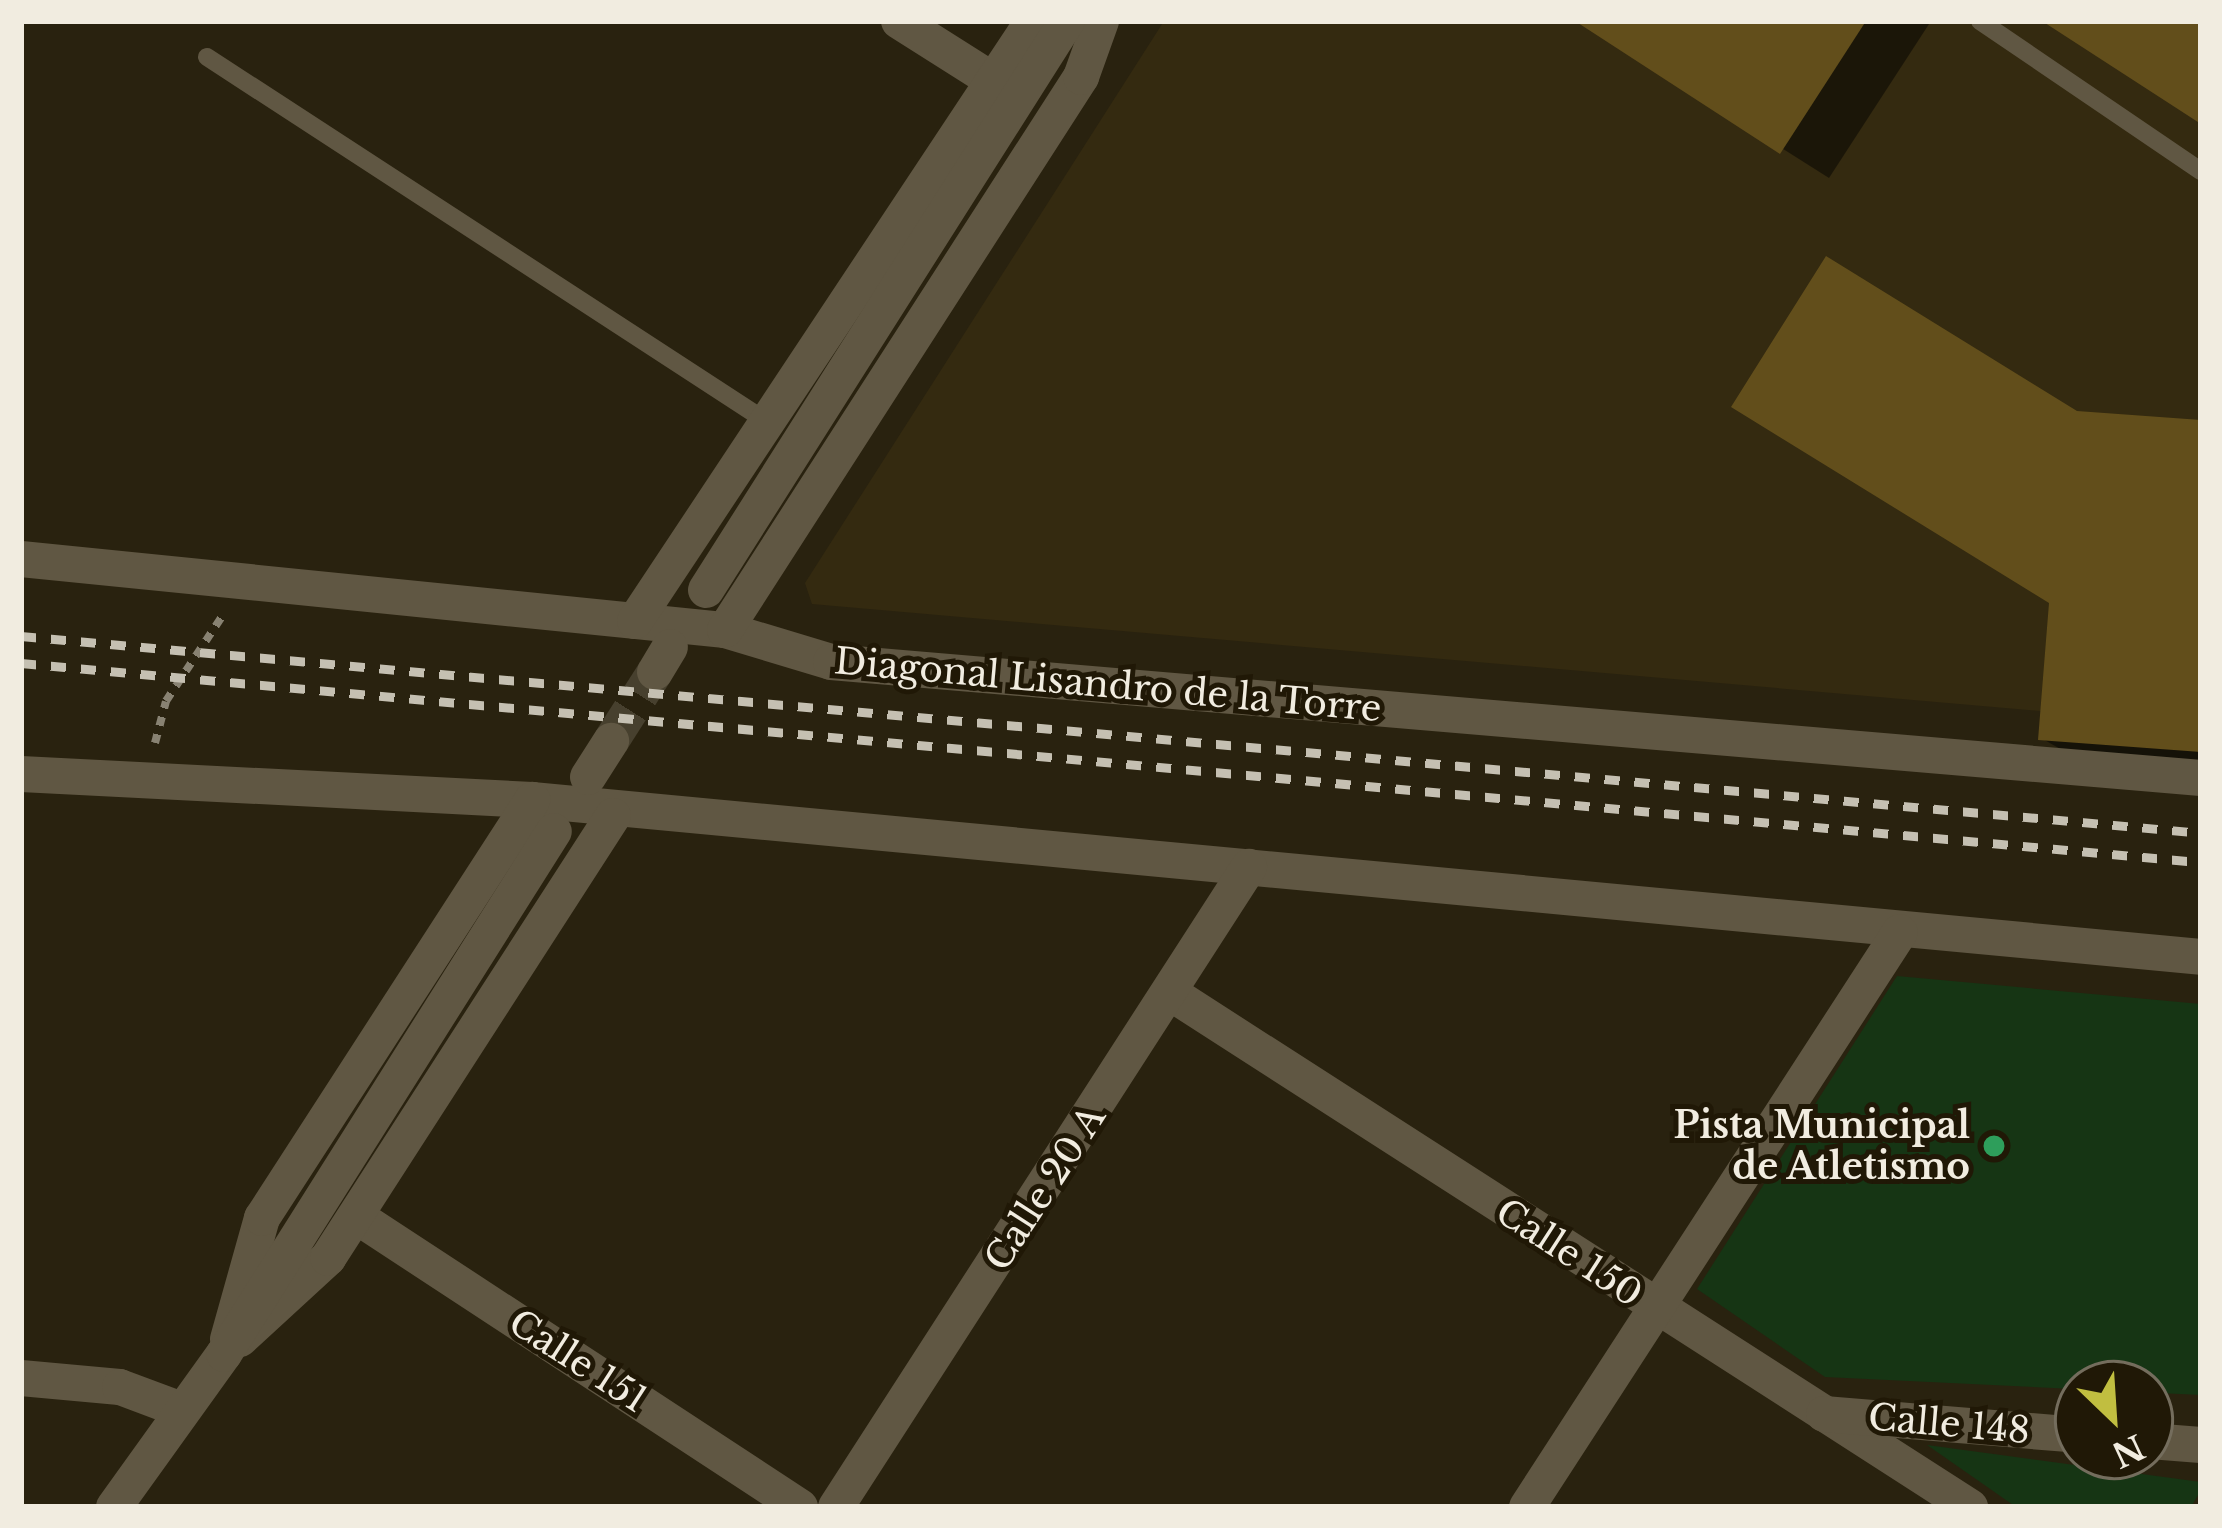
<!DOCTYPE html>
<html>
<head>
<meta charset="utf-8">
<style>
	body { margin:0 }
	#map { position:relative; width:2222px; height:1528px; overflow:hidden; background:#29220f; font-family:"Libre Baskerville",serif }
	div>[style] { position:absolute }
	.built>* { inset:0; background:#342a10 }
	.green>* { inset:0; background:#163514 }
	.shadow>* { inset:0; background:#0007 }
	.building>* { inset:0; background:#624e1b }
	.secondary-tunnel>* { height:36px; margin-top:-18px; transform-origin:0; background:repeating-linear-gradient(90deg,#47402e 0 36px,transparent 0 54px) }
	.path>* { height:8px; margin-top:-4px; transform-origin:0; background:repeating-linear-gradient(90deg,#888272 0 9px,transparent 0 18px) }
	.lane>* { height:18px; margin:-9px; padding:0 9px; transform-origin:9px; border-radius:9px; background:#605743 }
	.street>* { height:36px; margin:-18px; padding:0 18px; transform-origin:18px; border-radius:18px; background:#605743 }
	.secondary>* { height:36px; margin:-18px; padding:0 18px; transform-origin:18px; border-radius:18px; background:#605743 }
	.rail>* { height:9px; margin-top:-4.5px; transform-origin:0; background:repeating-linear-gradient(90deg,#c5c0b2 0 15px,transparent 0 30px) }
	.dots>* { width:33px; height:33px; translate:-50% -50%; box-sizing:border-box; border:6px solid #201806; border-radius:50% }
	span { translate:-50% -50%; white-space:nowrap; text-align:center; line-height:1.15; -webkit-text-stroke:10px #201806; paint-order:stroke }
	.street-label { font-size:36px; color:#f1ece0 }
	.poi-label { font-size:36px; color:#f1ece0; font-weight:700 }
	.right { translate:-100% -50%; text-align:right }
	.frame { position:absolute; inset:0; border:24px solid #f1ece0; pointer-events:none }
	.north { position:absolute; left:2054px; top:1360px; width:120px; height:120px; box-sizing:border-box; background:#201806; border:3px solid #746d5d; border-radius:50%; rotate:155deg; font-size:33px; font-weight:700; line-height:48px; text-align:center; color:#f1ece0 }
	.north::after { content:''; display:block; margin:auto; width:42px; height:54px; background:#c1be40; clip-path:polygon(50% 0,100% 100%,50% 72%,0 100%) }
</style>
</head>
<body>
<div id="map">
	<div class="built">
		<i style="clip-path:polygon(1164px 21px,2201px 21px,2201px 725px,812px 604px,805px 583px)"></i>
	</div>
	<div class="green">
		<i style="clip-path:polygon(1897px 976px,2201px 1004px,2201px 1395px,1825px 1377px,1697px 1289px)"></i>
		<i style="clip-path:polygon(1927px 1445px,2201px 1482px,2201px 1490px,2191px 1507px,2016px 1507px)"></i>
	</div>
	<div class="shadow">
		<i style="clip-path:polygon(1580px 21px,1931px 21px,1829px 178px)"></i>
		<i style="clip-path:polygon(2079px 414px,2201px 423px,2201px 768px,2078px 759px,2041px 738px)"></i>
	</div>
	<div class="building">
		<i style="clip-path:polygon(1575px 21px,1866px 21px,1780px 154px)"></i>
		<i style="clip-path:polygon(2042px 21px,2201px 21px,2201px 124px)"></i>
		<i style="clip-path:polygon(1826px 256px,2077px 411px,2201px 420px,2201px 752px,2038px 740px,2049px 603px,1731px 407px)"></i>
	</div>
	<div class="secondary-tunnel">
		<i style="left:611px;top:741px;width:82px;rotate:-57.5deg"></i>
	</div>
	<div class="path">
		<i style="left:155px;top:743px;width:43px;rotate:-75.3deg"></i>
		<i style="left:166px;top:701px;width:103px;rotate:-56.5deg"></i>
	</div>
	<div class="lane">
		<i style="left:1980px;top:21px;width:267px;rotate:34.2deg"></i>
		<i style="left:207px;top:57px;width:671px;rotate:33.07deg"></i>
	</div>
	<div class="street">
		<i style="left:899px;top:21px;width:107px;rotate:32.3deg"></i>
		<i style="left:21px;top:559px;width:708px;rotate:5.76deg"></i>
		<i style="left:725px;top:630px;width:111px;rotate:16.8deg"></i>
		<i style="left:831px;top:662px;width:1375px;rotate:4.84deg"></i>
		<i style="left:635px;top:621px;width:720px;rotate:-56.44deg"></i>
		<i style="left:725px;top:630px;width:658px;rotate:-57.23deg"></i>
		<i style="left:1081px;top:77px;width:59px;rotate:-70.3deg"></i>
		<i style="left:21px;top:774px;width:512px;rotate:2.91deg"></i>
		<i style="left:532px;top:800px;width:1676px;rotate:5.37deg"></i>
		<i style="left:1172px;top:994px;width:949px;rotate:32.74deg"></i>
		<i style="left:356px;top:1216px;width:531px;rotate:33.24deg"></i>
		<i style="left:228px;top:1339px;width:126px;rotate:-74.3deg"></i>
		<i style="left:262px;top:1218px;width:498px;rotate:-57.1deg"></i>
		<i style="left:240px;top:1339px;width:120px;rotate:-42.6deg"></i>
		<i style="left:328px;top:1258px;width:526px;rotate:-57.19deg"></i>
		<i style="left:21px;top:1378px;width:99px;rotate:5.2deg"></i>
		<i style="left:120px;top:1387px;width:66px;rotate:20.4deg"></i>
		<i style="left:1824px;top:1414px;width:255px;rotate:4.7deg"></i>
		<i style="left:2150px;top:1441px;width:51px;rotate:4.5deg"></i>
		<i style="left:836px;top:1507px;width:762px;rotate:-57.17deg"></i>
		<i style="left:1527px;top:1507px;width:685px;rotate:-57.03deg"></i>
	</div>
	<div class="secondary">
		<i style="left:706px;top:590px;width:674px;rotate:-57.61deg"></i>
		<i style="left:655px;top:672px;width:29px;rotate:-59deg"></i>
		<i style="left:588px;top:777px;width:43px;rotate:-57.4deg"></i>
		<i style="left:114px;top:1507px;width:188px;rotate:-54.3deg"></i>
		<i style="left:224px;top:1354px;width:618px;rotate:-57.75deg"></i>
	</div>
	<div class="rail">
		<i style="left:21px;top:636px;width:2189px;rotate:5.16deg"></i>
		<i style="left:21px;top:663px;width:2189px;rotate:5.22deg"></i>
	</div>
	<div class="dots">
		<i style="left:1994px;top:1146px;background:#2e9e5b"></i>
	</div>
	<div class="street-label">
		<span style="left:1108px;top:685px;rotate:5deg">Diagonal Lisandro de la Torre</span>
		<span style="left:1045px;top:1188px;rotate:-57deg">Calle 20 A</span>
		<span style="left:1569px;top:1253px;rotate:33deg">Calle 150</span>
		<span style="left:578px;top:1361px;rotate:33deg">Calle 151</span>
		<span style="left:1949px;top:1424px;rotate:5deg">Calle 148</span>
	</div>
	<div class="poi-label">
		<span class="right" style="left:1970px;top:1146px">Pista Municipal<br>de Atletismo</span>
	</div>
	<div class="frame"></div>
	<div class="north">N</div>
</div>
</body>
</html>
